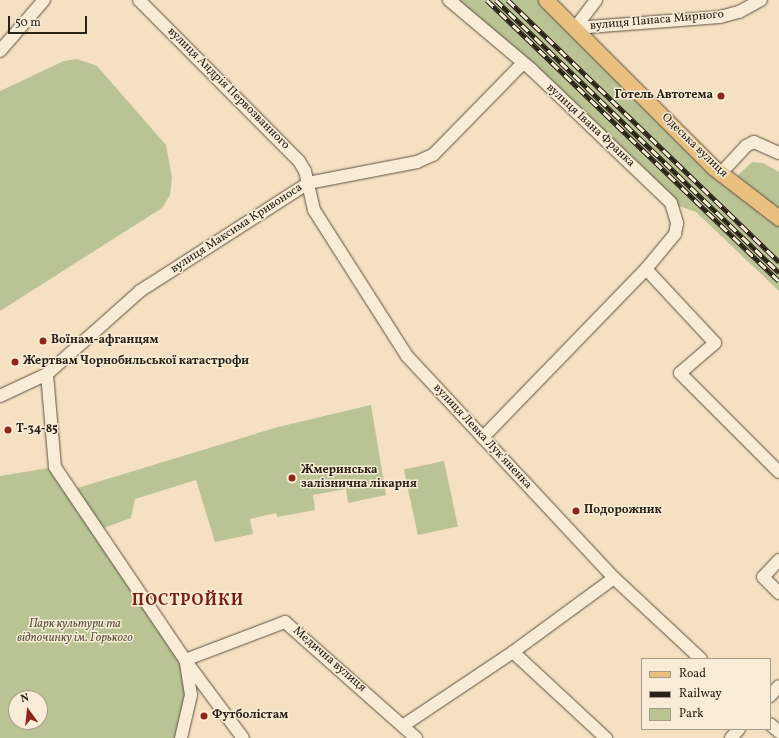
<!DOCTYPE html>
<html>
<head>
<meta charset="utf-8">
<style>
	body { margin:0 }
	#map { position:relative; width:779px; height:738px; overflow:hidden; background:#f5e1c1; font-family:Vollkorn,serif }
	div>[style] { position:absolute }
	.green>* { inset:0; background:#bac394; transform-origin:0 0 }
	.roads { filter:drop-shadow(0 0 1px #5d5142) drop-shadow(0 0 1px #5d5142) }
	.minor>* { height:12px; margin:-6px; padding:0 6px; transform-origin:6px; border-radius:6px; background:#f8ecd7 }
	.major>* { height:15px; margin:-7.5px; padding:0 7.5px; transform-origin:7.5px; border-radius:7.5px; background:#eac080 }
	.rail>* { height:4.5px; margin-top:-2.25px; transform-origin:0; background:repeating-linear-gradient(90deg,#f8ecd7 0 9px,#2a2117 0 18px); box-sizing:border-box; border-block:1px solid #2a2117 }
	.dots>* { width:11px; height:11px; translate:-50% -50%; box-sizing:border-box; border:2px solid #f8ecd7; border-radius:50% }
	span { translate:-50% -50%; white-space:nowrap; text-align:center; line-height:1.15; -webkit-text-stroke:3px #f8ecd7; paint-order:stroke }
	.street-label { font-size:12px; color:#2a2117 }
	.poi-label { font-size:12px; color:#2a2117; font-weight:700 }
	.right { translate:-100% -50%; text-align:right }
	.left { translate:0 -50%; text-align:left }
	.park-label { font-size:12px; color:#55523c; font-style:italic }
	.district-label { font-size:16px; color:#7a1f14; font-weight:700; letter-spacing:1px }
	.legend { position:absolute; left:641px; top:658px; width:130px; height:72px; box-sizing:border-box; background:#f8ecd7; border:1px solid #a69b8a; margin:0; padding:5px 7px; list-style:none; font-size:12px; color:#2a2117 }
	.legend li { display:flex; align-items:center; gap:8px; height:20px }
	.legend b { width:20px; border:1px solid #a69b8a }
	.north { position:absolute; left:8px; top:690px; width:40px; height:40px; box-sizing:border-box; background:#f8ecd7; border:1px solid #a69b8a; border-radius:50%; rotate:345deg; font-size:11px; font-weight:700; line-height:16px; text-align:center; color:#2a2117 }
	.north::after { content:''; display:block; margin:auto; width:14px; height:18px; background:#8f2418; clip-path:polygon(50% 0,100% 100%,50% 72%,0 100%) }
	.scale { position:absolute; left:8px; top:16px; width:79px; height:18px; box-sizing:border-box; border:2px solid #2a2117; border-top:0; padding-left:5px; font-size:12px; line-height:14px; white-space:nowrap; color:#2a2117; -webkit-text-stroke:3px #f8ecd7; paint-order:stroke }
</style>
</head>
<body>
<div id="map">
	<div class="green">
		<i style="clip-path:polygon(449px 0,546px 0,731px 182px,752px 162px,763px 163px,779px 172px,779px 291px,696px 212px,671px 203px)"></i>
		<i style="clip-path:polygon(77px 59px,97px 66px,166px 145px,172px 177px,170px 195px,162px 208px,0 311px,0 91px,64px 61px)"></i>
		<i style="clip-path:polygon(evenodd,371px 405px,386px 495px,348px 503px,346px 489px,313px 495px,315px 510px,277px 517px,276px 513px,250px 519px,253px 534px,215px 542px,196px 480px,135px 499px,131px 518px,98px 530px,185px 660px,191px 695px,181px 738px,0 738px,0 476px,55px 467px,71px 490px,278px 427px,371px 405px,16px 698px,40px 698px,40px 722px,16px 722px,16px 698px)"></i>
		<i style="left:444px;top:461px;width:67px;height:41px;rotate:78deg"></i>
	</div>
	<div class="roads">
		<div class="minor">
			<i style="left:139px;top:0;width:227px;rotate:45.2deg"></i>
			<i style="left:299px;top:161px;width:12px;rotate:59deg"></i>
			<i style="left:305px;top:171px;width:40px;rotate:77deg"></i>
			<i style="left:314px;top:210px;width:173px;rotate:57.5deg"></i>
			<i style="left:407px;top:356px;width:304px;rotate:47deg"></i>
			<i style="left:614px;top:578px;width:119px;rotate:43deg"></i>
			<i style="left:449px;top:0;width:109px;rotate:40.1deg"></i>
			<i style="left:532px;top:70px;width:192px;rotate:43.7deg"></i>
			<i style="left:671px;top:203px;width:21px;rotate:73deg"></i>
			<i style="left:677px;top:223px;width:11px;rotate:100deg"></i>
			<i style="left:675px;top:234px;width:45px;rotate:129.6deg"></i>
			<i style="left:646px;top:269px;width:235px;rotate:134.1deg"></i>
			<i style="left:575px;top:28px;width:145px;rotate:-4.3deg"></i>
			<i style="left:720px;top:17px;width:20px;rotate:-15deg"></i>
			<i style="left:739px;top:12px;width:25px;rotate:-29deg"></i>
			<i style="left:575px;top:28px;width:35px;rotate:-53deg"></i>
			<i style="left:0;top:51px;width:67px;rotate:-49.2deg"></i>
			<i style="left:721px;top:173px;width:37px;rotate:-47deg"></i>
			<i style="left:746px;top:146px;width:9px;rotate:-27deg"></i>
			<i style="left:754px;top:142px;width:27px;rotate:24deg"></i>
			<i style="left:646px;top:269px;width:101px;rotate:47deg"></i>
			<i style="left:715px;top:343px;width:46px;rotate:139.4deg"></i>
			<i style="left:680px;top:373px;width:140px;rotate:45deg"></i>
			<i style="left:47px;top:374px;width:93px;rotate:85.1deg"></i>
			<i style="left:55px;top:467px;width:233px;rotate:56deg"></i>
			<i style="left:185px;top:660px;width:97px;rotate:53.4deg"></i>
			<i style="left:0;top:396px;width:52px;rotate:-25.1deg"></i>
			<i style="left:47px;top:374px;width:125px;rotate:-41.7deg"></i>
			<i style="left:140px;top:291px;width:200px;rotate:-32.7deg"></i>
			<i style="left:308px;top:183px;width:111px;rotate:-10.9deg"></i>
			<i style="left:417px;top:162px;width:17px;rotate:-24deg"></i>
			<i style="left:433px;top:155px;width:127px;rotate:-45.6deg"></i>
			<i style="left:779px;top:560px;width:23px;rotate:133deg"></i>
			<i style="left:763px;top:577px;width:23px;rotate:45deg"></i>
			<i style="left:513px;top:652px;width:127px;rotate:42.8deg"></i>
			<i style="left:185px;top:660px;width:107px;rotate:-20.8deg"></i>
			<i style="left:285px;top:622px;width:175px;rotate:41.5deg"></i>
			<i style="left:770px;top:696px;width:13px;rotate:-48deg"></i>
			<i style="left:770px;top:724px;width:12px;rotate:42deg"></i>
			<i style="left:404px;top:725px;width:131px;rotate:-33.8deg"></i>
			<i style="left:513px;top:652px;width:125px;rotate:-36.2deg"></i>
			<i style="left:181px;top:738px;width:44px;rotate:-76.9deg"></i>
			<i style="left:191px;top:695px;width:32px;rotate:-99deg"></i>
			<i style="left:731px;top:738px;width:12px;rotate:-48deg"></i>
		</div>
		<div class="major">
			<i style="left:546px;top:0;width:238px;rotate:45deg"></i>
			<i style="left:714px;top:168px;width:82px;rotate:37.6deg"></i>
		</div>
	</div>
	<div class="rail">
		<i style="left:487px;top:0;width:405px;rotate:43.9deg"></i>
		<i style="left:496px;top:0;width:393px;rotate:43.9deg"></i>
		<i style="left:508px;top:0;width:377px;rotate:44deg"></i>
	</div>
	<div class="dots">
		<i style="left:721px;top:96px;background:#8f2418"></i>
		<i style="left:43px;top:341px;background:#8f2418"></i>
		<i style="left:15px;top:362px;background:#8f2418"></i>
		<i style="left:8px;top:430px;background:#8f2418"></i>
		<i style="left:292px;top:478px;background:#8f2418"></i>
		<i style="left:576px;top:511px;background:#8f2418"></i>
		<i style="left:204px;top:716px;background:#8f2418"></i>
	</div>
	<div class="street-label">
		<span style="left:657px;top:21px;rotate:-5deg">вулиця Панаса Мирного</span>
		<span style="left:228px;top:89px;rotate:45deg">вулиця Андрія Первозванного</span>
		<span style="left:590px;top:126px;rotate:43deg">вулиця Івана Франка</span>
		<span style="left:694px;top:146px;rotate:44deg">Одеська вулиця</span>
		<span style="left:237px;top:229px;rotate:-33deg">вулиця Максима Кривоноса</span>
		<span style="left:482px;top:437px;rotate:47deg">вулиця Левка Лук'яненка</span>
		<span style="left:329px;top:660px;rotate:41deg">Медична вулиця</span>
	</div>
	<div class="poi-label">
		<span class="right" style="left:713px;top:96px">Готель Автотема</span>
		<span class="left" style="left:51px;top:341px">Воїнам-афганцям</span>
		<span class="left" style="left:23px;top:362px">Жертвам Чорнобильської катастрофи</span>
		<span class="left" style="left:16px;top:430px">Т-34-85</span>
		<span class="left" style="left:301px;top:478px">Жмеринська<br>залізнична лікарня</span>
		<span class="left" style="left:584px;top:511px">Подорожник</span>
		<span class="left" style="left:212px;top:716px">Футболістам</span>
	</div>
	<div class="park-label">
		<span style="left:75px;top:632px">Парк культури та<br>відпочинку ім. Горького</span>
	</div>
	<div class="district-label">
		<span style="left:188px;top:601px">ПОСТРОЙКИ</span>
	</div>
	<ul class="legend">
	<li><b style="height:5px;background:#eac080"></b>Road</li>
	<li><b style="height:5px;background:#2a2117"></b>Railway</li>
	<li><b style="height:11px;background:#bac394"></b>Park</li>
	</ul>
	<div class="north">N</div>
	<div class="scale">50 m</div>
</div>
</body>
</html>
